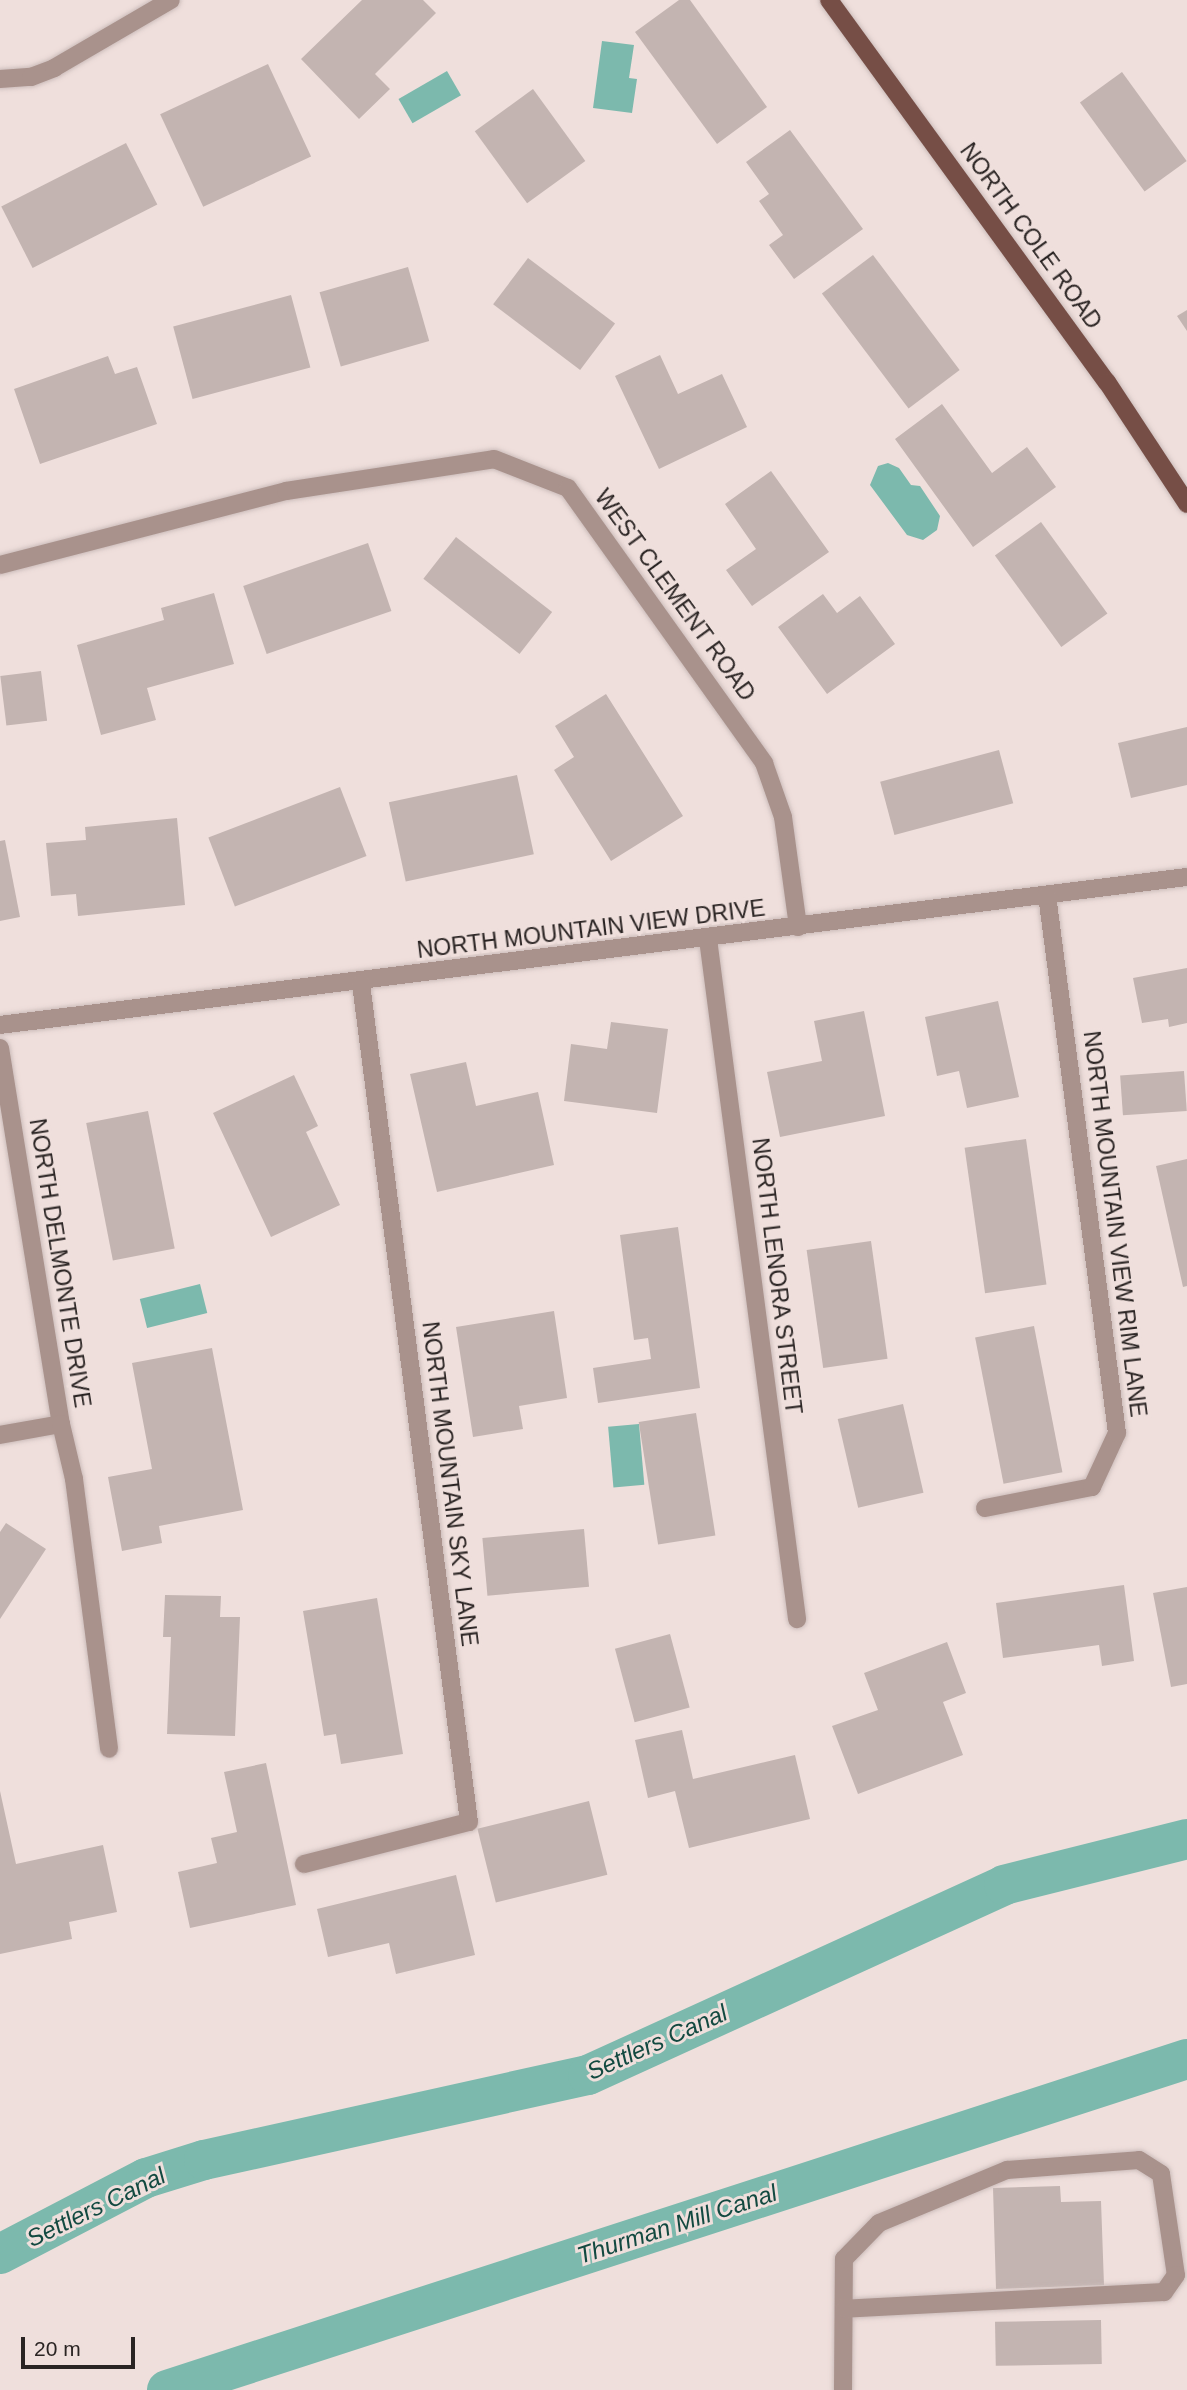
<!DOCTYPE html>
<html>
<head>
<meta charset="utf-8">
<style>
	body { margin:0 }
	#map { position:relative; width:1187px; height:2390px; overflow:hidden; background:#efdfdc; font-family:Helvetica,sans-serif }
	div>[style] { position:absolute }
	.water>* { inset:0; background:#7cb9ad; transform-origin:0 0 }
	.canal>* { height:40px; margin:-20px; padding:0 20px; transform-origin:20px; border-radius:20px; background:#7cb9ad }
	.building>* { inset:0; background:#c3b4b1; transform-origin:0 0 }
	.roads { filter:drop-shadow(0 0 2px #ccbdbb) drop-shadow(0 0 2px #ccbdbb) }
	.minor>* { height:18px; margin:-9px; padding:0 9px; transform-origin:9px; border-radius:9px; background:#a9928c }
	.major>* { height:18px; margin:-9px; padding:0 9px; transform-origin:9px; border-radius:9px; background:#764e46 }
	span { translate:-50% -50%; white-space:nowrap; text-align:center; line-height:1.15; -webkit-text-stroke:6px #efdfdc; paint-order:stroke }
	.street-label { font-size:23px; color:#2a2423 }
	.water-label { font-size:24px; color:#124940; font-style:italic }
	.scale { position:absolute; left:21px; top:2337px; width:114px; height:32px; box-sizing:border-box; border:4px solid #2a2423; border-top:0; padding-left:9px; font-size:21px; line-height:24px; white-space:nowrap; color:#2a2423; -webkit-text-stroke:5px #efdfdc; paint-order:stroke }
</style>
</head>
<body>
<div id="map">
	<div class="water">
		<i style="clip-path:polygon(602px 41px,634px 45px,629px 78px,637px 79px,632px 113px,593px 108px)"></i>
		<i style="left:447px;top:71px;width:28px;height:56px;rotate:60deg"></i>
		<i style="clip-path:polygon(888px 463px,899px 468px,911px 485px,920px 486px,940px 516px,937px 530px,923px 540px,907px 535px,870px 485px,878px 466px)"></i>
		<i style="left:200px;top:1284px;width:30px;height:62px;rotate:76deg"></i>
		<i style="left:639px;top:1424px;width:61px;height:31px;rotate:85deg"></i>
	</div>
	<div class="canal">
		<i style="left:0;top:2254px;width:165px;rotate:-27.5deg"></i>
		<i style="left:146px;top:2178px;width:61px;rotate:-17.2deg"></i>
		<i style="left:204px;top:2160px;width:393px;rotate:-12.5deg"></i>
		<i style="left:588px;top:2075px;width:457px;rotate:-24.5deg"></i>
		<i style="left:1004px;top:1885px;width:189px;rotate:-14.1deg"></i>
		<i style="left:167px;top:2390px;width:1072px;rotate:-17.98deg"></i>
	</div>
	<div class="building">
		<i style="clip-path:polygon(362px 0,423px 0,436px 13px,375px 74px,390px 89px,359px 119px,301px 59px)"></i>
		<i style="clip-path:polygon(679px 0,690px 0,767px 107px,717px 144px,635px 32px)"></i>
		<i style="left:268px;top:64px;width:102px;height:119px;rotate:65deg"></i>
		<i style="left:1122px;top:72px;width:110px;height:52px;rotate:54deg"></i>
		<i style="left:533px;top:89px;width:89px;height:72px;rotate:54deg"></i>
		<i style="clip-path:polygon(790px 130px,863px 229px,794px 279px,769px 245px,783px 235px,759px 201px,769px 194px,746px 162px)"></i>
		<i style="left:126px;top:143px;width:69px;height:140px;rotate:63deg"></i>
		<i style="left:873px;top:255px;width:144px;height:64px;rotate:53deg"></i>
		<i style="left:528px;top:258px;width:109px;height:58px;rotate:37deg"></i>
		<i style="left:408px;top:267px;width:77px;height:92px;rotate:74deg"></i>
		<i style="left:291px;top:295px;width:75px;height:122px;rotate:75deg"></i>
		<i style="clip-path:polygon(1187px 310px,1187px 331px,1177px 316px)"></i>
		<i style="clip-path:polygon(660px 355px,678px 394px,722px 374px,747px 427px,659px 469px,615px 376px)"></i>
		<i style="clip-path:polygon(108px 356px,115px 374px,137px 367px,157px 424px,40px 464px,14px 389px)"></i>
		<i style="clip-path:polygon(942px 404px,992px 473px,1027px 447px,1056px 487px,973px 547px,895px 439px)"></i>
		<i style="clip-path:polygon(771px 471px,829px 552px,752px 606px,726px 570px,756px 549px,725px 504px)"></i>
		<i style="left:1041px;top:522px;width:113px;height:57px;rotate:54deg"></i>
		<i style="left:456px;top:537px;width:122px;height:53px;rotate:38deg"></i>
		<i style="left:368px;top:543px;width:72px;height:132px;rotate:71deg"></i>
		<i style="clip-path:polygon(214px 593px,234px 664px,147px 688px,156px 720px,101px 735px,77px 645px,164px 620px,161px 608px)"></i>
		<i style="clip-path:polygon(823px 594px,837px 613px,860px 596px,895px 644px,827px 694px,778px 627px)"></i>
		<i style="left:41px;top:671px;width:50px;height:41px;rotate:83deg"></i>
		<i style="clip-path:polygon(606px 694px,683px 816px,611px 861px,554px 770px,574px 757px,555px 726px)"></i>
		<i style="clip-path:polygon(1187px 727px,1187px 785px,1131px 798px,1118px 743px)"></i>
		<i style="left:999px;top:750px;width:55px;height:123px;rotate:75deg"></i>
		<i style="left:517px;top:775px;width:81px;height:131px;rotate:78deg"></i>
		<i style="left:340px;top:787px;width:74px;height:141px;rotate:69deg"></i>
		<i style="clip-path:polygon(177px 818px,185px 905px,78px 916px,76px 894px,51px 896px,46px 843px,86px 840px,85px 827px)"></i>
		<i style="clip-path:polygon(5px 840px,20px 917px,0 921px,0 841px)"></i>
		<i style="clip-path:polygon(1187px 968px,1187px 1023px,1169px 1027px,1168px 1019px,1142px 1023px,1133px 978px)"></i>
		<i style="clip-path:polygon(998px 1001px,1019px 1097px,967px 1108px,959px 1071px,937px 1076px,925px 1017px)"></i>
		<i style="clip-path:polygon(864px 1011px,885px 1116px,780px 1137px,767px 1072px,822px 1061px,814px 1021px)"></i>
		<i style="clip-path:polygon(611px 1022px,668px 1029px,657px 1113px,564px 1101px,571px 1044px,607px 1049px)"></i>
		<i style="clip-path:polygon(466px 1062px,476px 1106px,538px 1092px,554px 1165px,437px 1192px,410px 1074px)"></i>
		<i style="left:1184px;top:1071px;width:40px;height:64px;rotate:86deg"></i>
		<i style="clip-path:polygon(294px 1075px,318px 1126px,306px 1132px,340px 1205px,271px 1237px,213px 1113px)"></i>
		<i style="left:148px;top:1111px;width:140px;height:63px;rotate:79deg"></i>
		<i style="left:1026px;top:1139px;width:147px;height:62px;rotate:82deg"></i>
		<i style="clip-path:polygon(1187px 1159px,1187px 1286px,1183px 1287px,1156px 1166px)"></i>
		<i style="clip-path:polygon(678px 1227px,700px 1388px,598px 1403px,593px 1368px,651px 1359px,648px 1338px,634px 1340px,620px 1235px)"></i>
		<i style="left:871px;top:1241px;width:119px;height:65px;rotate:82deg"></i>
		<i style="clip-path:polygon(554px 1311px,567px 1398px,519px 1406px,523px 1429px,473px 1437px,456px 1327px)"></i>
		<i style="left:1034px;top:1326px;width:149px;height:60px;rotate:79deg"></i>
		<i style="clip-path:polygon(212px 1348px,243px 1510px,159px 1526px,162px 1543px,122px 1551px,108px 1477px,152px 1469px,132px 1363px)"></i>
		<i style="left:903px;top:1404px;width:91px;height:67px;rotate:77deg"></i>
		<i style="left:696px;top:1413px;width:124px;height:58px;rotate:81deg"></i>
		<i style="clip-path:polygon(6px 1523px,46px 1549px,0 1619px,0 1532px)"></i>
		<i style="left:584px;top:1529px;width:58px;height:102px;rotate:85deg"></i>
		<i style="clip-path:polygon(1124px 1585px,1134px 1661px,1102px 1666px,1099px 1645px,1003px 1658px,996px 1603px)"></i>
		<i style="clip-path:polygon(1187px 1587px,1187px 1684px,1171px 1687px,1153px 1593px)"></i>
		<i style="clip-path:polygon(165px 1595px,221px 1596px,220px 1617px,240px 1617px,235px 1736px,167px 1734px,171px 1637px,163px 1637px)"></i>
		<i style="clip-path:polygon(377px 1598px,403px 1754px,341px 1764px,336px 1734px,324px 1736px,303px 1611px)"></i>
		<i style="left:670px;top:1634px;width:76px;height:57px;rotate:75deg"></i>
		<i style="clip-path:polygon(947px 1642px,966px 1693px,943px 1702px,963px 1755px,858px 1794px,832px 1726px,878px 1710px,864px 1673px)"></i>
		<i style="clip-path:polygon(682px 1730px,693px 1779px,795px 1755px,810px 1819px,689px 1848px,675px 1791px,648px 1798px,635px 1740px)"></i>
		<i style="clip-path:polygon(266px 1763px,296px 1905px,190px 1928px,178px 1872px,217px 1863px,211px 1838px,237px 1832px,224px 1772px)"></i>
		<i style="clip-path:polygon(0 1791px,16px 1864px,103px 1845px,117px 1912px,69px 1922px,72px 1939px,0 1954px)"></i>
		<i style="left:589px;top:1801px;width:76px;height:115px;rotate:76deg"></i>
		<i style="clip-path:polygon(456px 1875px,475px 1955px,396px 1974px,389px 1943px,328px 1957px,317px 1909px)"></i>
		<i style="clip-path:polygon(1060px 2186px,1061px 2202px,1101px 2201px,1104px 2285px,996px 2289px,993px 2188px)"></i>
		<i style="left:1101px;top:2320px;width:44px;height:106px;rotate:89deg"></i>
	</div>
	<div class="roads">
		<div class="minor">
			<i style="left:0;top:79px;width:31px;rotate:-4deg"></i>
			<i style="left:31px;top:77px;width:25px;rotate:-21deg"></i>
			<i style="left:54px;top:68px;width:135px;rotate:-30.2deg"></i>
			<i style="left:0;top:565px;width:295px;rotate:-14.5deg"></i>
			<i style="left:286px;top:491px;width:210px;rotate:-8.7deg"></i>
			<i style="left:494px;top:459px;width:79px;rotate:21.4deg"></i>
			<i style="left:568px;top:488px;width:338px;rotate:54.5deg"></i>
			<i style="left:764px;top:763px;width:57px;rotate:70.6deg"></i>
			<i style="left:783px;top:817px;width:111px;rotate:82.2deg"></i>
			<i style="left:708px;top:939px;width:686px;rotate:82.54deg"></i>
			<i style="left:0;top:1025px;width:1196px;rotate:-7.11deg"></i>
			<i style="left:0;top:1048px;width:381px;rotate:80.8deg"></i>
			<i style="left:61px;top:1424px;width:62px;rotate:169.8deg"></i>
			<i style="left:61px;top:1424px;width:57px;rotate:76.7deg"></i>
			<i style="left:74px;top:1479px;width:272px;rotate:82.6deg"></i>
			<i style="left:985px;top:1508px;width:109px;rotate:-11.1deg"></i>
			<i style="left:1092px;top:1487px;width:60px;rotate:-65.2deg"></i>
			<i style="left:1117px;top:1433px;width:543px;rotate:-97.41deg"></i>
			<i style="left:304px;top:1864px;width:170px;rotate:-14.3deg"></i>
			<i style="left:469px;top:1822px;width:846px;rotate:-97.34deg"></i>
			<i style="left:843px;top:2390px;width:131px;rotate:-89.6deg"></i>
			<i style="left:844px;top:2259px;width:50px;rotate:-45.8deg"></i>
			<i style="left:879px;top:2223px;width:139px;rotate:-22.5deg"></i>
			<i style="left:1007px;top:2170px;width:132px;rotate:-4.3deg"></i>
			<i style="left:1139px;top:2160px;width:26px;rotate:32deg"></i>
			<i style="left:1161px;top:2174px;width:102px;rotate:81.6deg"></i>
			<i style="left:1176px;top:2275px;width:21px;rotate:125deg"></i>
			<i style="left:1164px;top:2292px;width:320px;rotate:177deg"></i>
		</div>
		<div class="major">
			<i style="left:829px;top:0;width:472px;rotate:54deg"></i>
			<i style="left:1107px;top:382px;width:146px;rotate:56.7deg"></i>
		</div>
	</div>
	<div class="street-label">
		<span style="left:1031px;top:236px;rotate:54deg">NORTH COLE ROAD</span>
		<span style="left:675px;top:595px;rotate:54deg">WEST CLEMENT ROAD</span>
		<span style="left:591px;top:929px;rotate:-7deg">NORTH MOUNTAIN VIEW DRIVE</span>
		<span style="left:1115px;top:1224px;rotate:83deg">NORTH MOUNTAIN VIEW RIM LANE</span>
		<span style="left:60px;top:1263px;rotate:81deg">NORTH DELMONTE DRIVE</span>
		<span style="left:777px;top:1276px;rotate:83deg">NORTH LENORA STREET</span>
		<span style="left:450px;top:1484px;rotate:83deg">NORTH MOUNTAIN SKY LANE</span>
	</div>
	<div class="water-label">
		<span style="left:657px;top:2042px;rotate:-24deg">Settlers Canal</span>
		<span style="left:96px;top:2207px;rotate:-26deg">Settlers Canal</span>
		<span style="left:677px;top:2224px;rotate:-18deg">Thurman Mill Canal</span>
	</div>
	<div class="scale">20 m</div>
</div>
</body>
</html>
